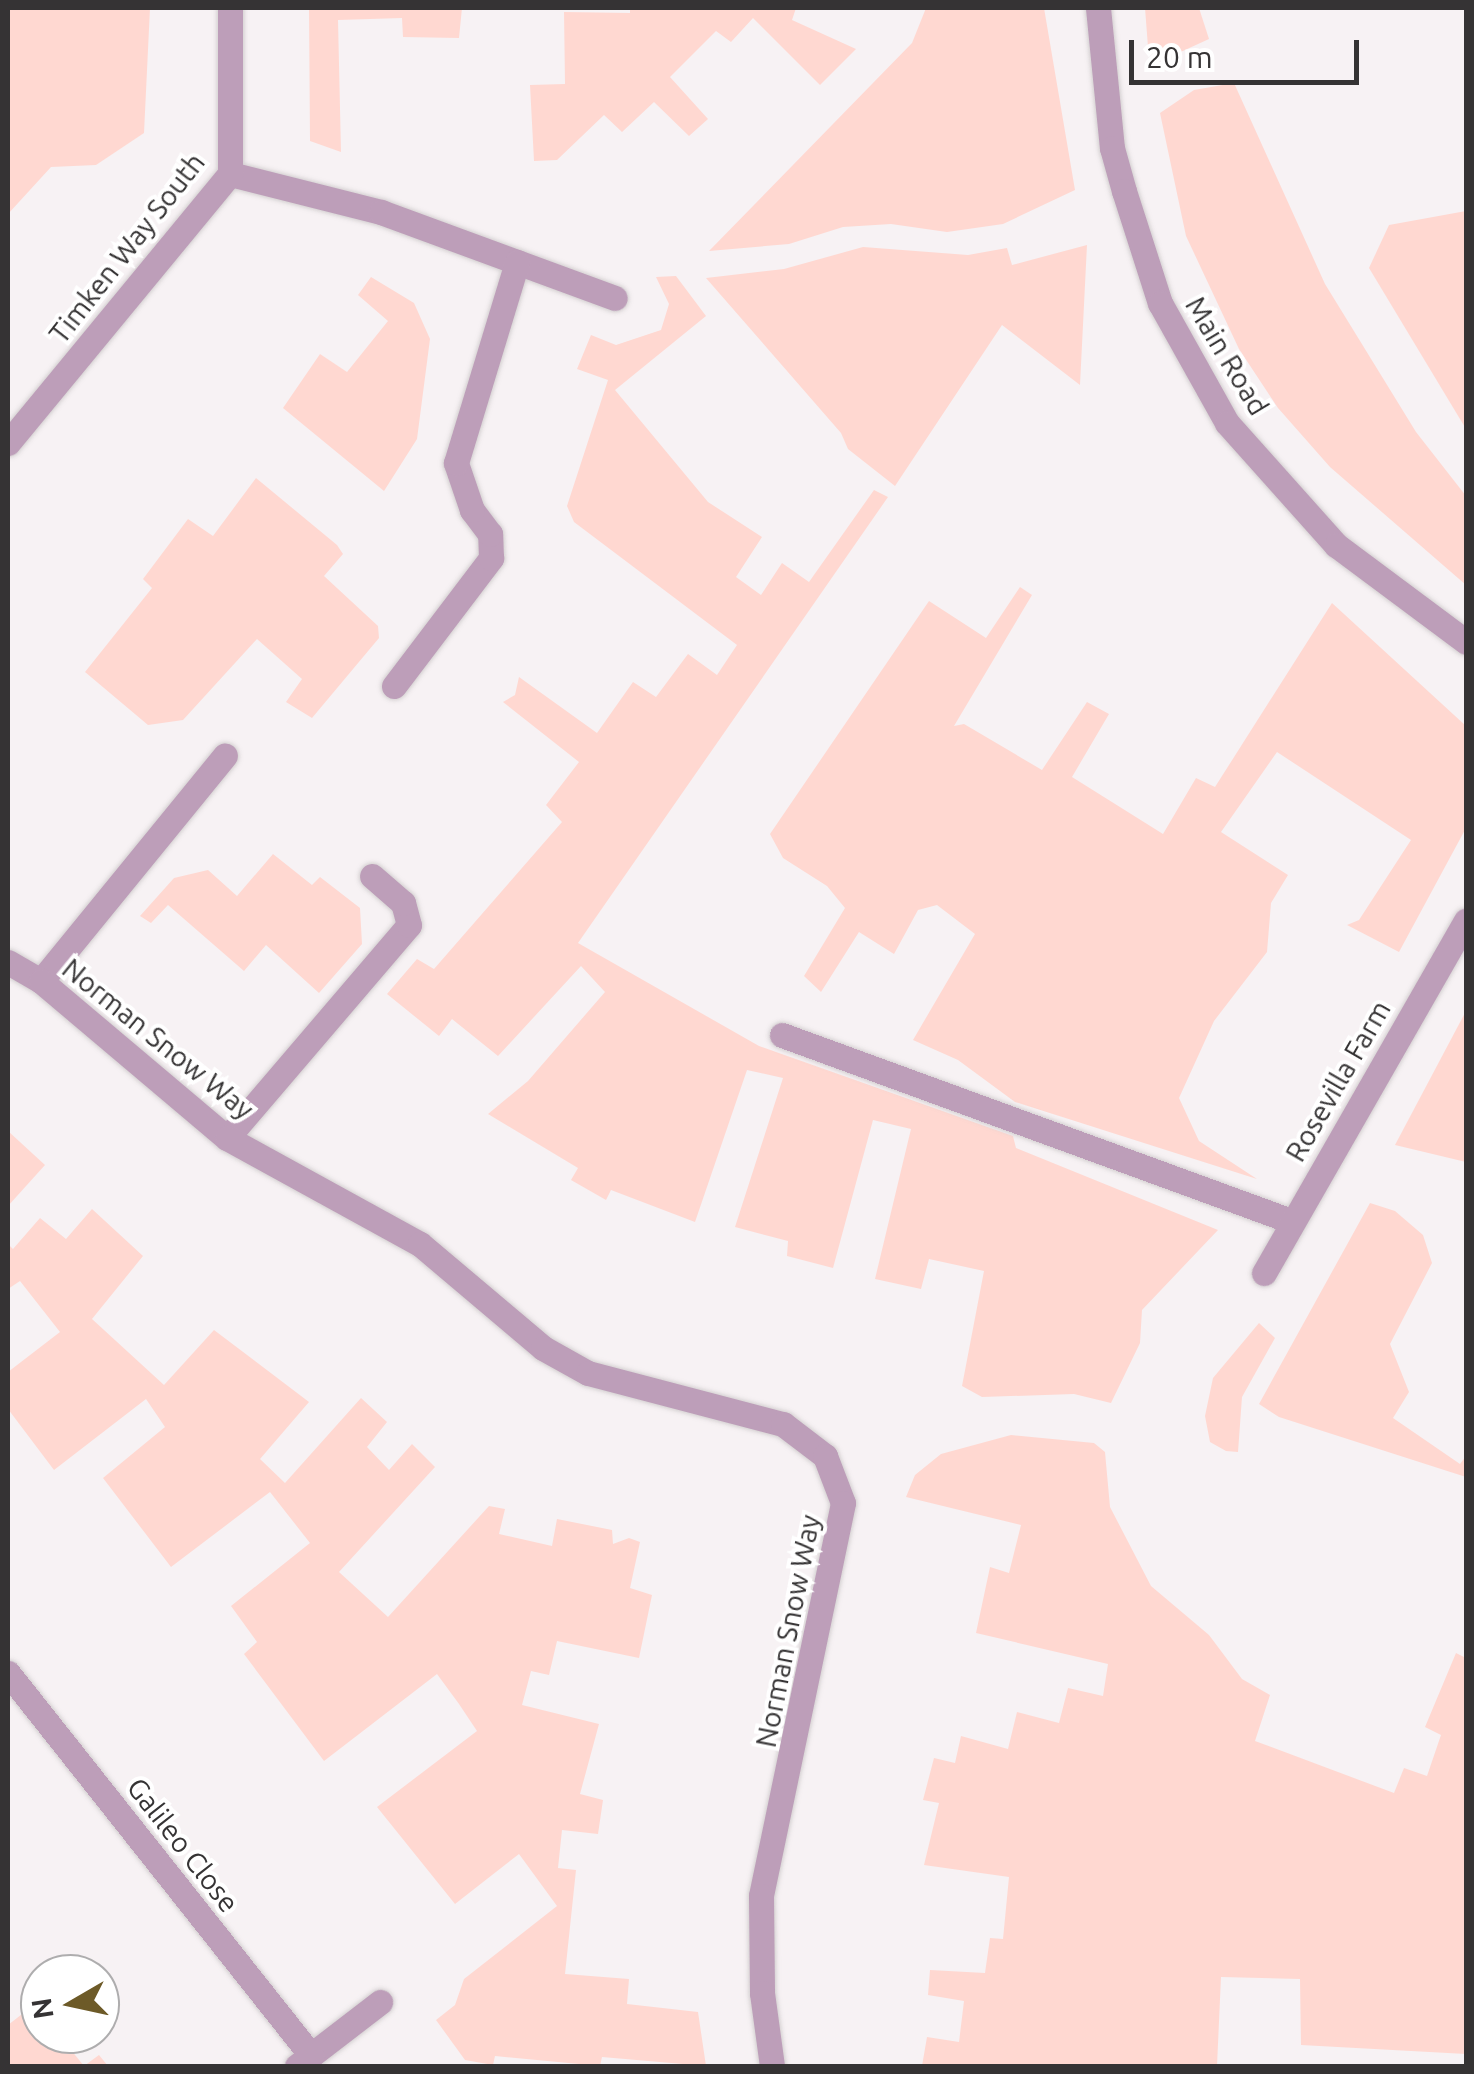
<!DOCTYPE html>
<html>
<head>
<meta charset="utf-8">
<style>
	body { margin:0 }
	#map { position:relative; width:1474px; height:2074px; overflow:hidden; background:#f7f2f4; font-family:Ubuntu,sans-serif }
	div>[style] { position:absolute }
	.green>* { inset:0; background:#ffd8d1 }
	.roads { filter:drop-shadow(0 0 2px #d4d0d1) drop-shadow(0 0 2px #d4d0d1) }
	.service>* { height:25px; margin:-12.5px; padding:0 12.5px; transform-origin:12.5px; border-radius:12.5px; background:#bd9eb9 }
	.minor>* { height:25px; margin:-12.5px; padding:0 12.5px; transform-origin:12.5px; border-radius:12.5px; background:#bd9eb9 }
	.tertiary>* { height:25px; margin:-12.5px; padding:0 12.5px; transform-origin:12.5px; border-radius:12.5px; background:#bd9eb9 }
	span { translate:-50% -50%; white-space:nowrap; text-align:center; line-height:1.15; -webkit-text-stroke:8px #fff; paint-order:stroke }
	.street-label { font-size:28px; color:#353334 }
	.frame { position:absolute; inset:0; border:10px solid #353334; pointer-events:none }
	.north { position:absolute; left:20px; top:1954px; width:100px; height:100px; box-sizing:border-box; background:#fff; border:2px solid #aeadae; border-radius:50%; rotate:261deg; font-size:28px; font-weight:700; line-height:40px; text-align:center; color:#353334 }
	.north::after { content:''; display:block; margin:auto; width:35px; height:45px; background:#6d5a28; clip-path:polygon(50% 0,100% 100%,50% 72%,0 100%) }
	.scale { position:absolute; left:1129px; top:40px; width:230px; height:45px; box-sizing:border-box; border:5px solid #353334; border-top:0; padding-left:12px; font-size:30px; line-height:35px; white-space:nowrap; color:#353334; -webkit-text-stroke:8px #fff; paint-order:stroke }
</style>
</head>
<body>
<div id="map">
	<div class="green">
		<i style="clip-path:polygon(8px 8px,150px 8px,144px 133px,96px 165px,51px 167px,8px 214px)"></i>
		<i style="clip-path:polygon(309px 8px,462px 8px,459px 38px,403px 37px,402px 18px,338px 20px,341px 152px,310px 141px)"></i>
		<i style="clip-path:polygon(630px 8px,796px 8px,792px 20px,856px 49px,820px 85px,753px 18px,731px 42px,716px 31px,670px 77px,708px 119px,689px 136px,654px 102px,622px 132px,604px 115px,557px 160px,534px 161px,530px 85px,565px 84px,564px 12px,630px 13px)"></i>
		<i style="clip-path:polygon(926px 8px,1044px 8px,1075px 190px,1003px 224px,947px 232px,891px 224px,843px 227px,789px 244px,709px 251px,912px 43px)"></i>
		<i style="clip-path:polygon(1145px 8px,1199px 8px,1209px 39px,1174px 55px,1148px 47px)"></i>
		<i style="clip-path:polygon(1234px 83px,1325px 284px,1416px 432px,1466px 496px,1466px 585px,1330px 467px,1278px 408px,1239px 349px,1186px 236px,1160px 113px,1194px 90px)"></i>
		<i style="clip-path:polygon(1466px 211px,1466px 429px,1369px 268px,1389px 225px)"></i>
		<i style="clip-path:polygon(1087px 245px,1080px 385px,1002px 325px,895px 486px,848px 449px,841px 433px,706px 278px,784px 269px,863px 247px,968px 255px,1007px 248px,1012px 265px)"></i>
		<i style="clip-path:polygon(676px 276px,706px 316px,615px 390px,708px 502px,762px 537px,736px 577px,761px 595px,782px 563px,809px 582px,874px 490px,888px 497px,578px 943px,759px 1046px,1013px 1136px,1016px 1148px,1218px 1230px,1142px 1310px,1140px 1343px,1111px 1403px,1074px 1394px,982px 1397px,962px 1386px,984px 1271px,929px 1259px,921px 1289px,875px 1279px,911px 1129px,873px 1120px,833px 1268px,787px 1256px,788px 1241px,735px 1227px,783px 1078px,747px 1070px,695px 1222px,611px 1190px,606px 1200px,571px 1180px,578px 1168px,488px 1114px,528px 1081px,605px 992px,581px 966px,498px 1056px,452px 1019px,439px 1036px,387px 994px,417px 959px,434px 969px,562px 822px,546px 805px,579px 762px,503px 702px,515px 695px,519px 677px,597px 733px,633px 682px,656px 697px,688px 654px,717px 675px,737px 645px,574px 522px,567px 506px,608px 380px,577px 369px,591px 335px,616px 345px,661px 330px,669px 304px,656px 277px)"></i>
		<i style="clip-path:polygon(371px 277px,414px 303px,430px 339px,417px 439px,384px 491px,283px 408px,320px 354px,347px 372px,388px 321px,358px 295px)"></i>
		<i style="clip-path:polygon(256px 478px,337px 545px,343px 554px,324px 576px,378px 626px,379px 638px,312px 718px,286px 702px,302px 679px,257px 639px,183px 720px,148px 725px,85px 672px,152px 588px,143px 579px,188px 519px,213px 536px)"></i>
		<i style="clip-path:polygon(1020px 587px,1032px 595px,954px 726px,964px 724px,1042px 770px,1087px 702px,1109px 714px,1072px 777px,1163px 834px,1196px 778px,1215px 787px,1332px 603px,1466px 726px,1466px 828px,1399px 952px,1347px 925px,1359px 920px,1411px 840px,1277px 752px,1221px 832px,1288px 875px,1271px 903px,1267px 952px,1214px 1021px,1179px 1098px,1199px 1141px,1257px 1179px,1015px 1102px,958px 1060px,913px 1040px,975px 934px,937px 905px,918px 910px,894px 954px,859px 932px,821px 992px,804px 976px,845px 908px,827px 886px,783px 858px,770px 834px,929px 601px,986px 638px)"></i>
		<i style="clip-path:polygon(273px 854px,312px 885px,320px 877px,360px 908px,362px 944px,319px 993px,266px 945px,244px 971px,168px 905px,151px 923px,140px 916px,174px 878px,208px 870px,237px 896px)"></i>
		<i style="clip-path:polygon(1466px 1011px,1466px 1162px,1395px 1145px)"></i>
		<i style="clip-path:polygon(8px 1131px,45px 1165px,8px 1206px)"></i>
		<i style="clip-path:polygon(1370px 1203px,1395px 1211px,1423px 1235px,1432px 1263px,1390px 1344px,1409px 1392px,1393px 1418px,1460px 1464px,1466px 1456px,1466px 1477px,1279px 1417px,1259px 1404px)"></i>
		<i style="clip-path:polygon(92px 1209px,143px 1256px,92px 1319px,164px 1385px,214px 1330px,309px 1402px,260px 1459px,285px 1483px,361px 1398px,387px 1422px,367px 1447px,389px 1470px,412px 1444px,435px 1467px,339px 1572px,388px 1617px,489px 1506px,505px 1509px,499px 1534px,552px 1546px,557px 1519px,612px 1530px,613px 1544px,629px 1538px,640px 1542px,630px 1588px,652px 1595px,639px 1658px,557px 1641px,549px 1675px,531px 1671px,522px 1705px,599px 1724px,580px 1794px,603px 1800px,598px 1834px,562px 1830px,558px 1868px,576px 1870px,565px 1974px,629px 1979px,627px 2004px,698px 2012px,706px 2066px,602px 2057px,600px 2066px,495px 2056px,493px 2065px,465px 2060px,436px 2020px,455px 2005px,464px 1979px,557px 1906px,519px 1854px,455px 1904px,377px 1807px,477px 1731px,459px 1704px,437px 1674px,324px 1761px,244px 1654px,257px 1642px,231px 1606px,310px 1543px,270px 1492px,171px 1567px,103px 1478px,165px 1427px,146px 1399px,54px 1470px,8px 1409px,8px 1372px,60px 1332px,20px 1281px,8px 1289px,8px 1244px,13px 1249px,40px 1218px,66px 1239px)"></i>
		<i style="clip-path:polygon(1259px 1323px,1275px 1338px,1242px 1397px,1238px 1452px,1226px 1451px,1210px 1442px,1205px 1416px,1213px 1378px)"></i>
		<i style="clip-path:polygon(1011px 1435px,1094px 1443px,1105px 1452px,1110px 1507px,1151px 1586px,1209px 1635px,1242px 1679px,1270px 1695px,1255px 1741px,1394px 1793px,1404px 1768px,1427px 1776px,1441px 1735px,1425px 1727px,1456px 1653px,1466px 1658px,1466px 2054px,1301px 2045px,1300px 1979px,1221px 1977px,1217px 2066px,922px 2066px,927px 2037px,959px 2042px,964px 2001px,928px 1995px,930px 1970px,985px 1973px,990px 1938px,1003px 1939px,1009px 1877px,924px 1865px,939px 1803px,923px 1800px,934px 1758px,955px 1763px,961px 1736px,1008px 1749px,1017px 1712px,1059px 1723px,1068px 1688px,1103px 1696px,1108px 1664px,976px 1633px,990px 1567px,1009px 1573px,1021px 1525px,906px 1497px,915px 1475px,941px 1454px)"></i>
		<i style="clip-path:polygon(35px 2004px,40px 2034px,58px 2034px,84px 2066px,99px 2055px,108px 2066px,8px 2066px,8px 2025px)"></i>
	</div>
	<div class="roads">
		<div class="service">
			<i style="left:41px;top:981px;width:291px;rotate:-50.8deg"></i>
			<i style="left:782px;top:1035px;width:542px;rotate:20.07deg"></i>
			<i style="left:227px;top:1138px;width:280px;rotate:-49.5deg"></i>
			<i style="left:409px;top:925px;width:23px;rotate:-105deg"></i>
			<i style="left:403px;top:903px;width:41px;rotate:-138.9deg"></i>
			<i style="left:297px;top:2066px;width:105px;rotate:-37.6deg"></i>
		</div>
		<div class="minor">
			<i style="left:230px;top:174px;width:156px;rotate:14.1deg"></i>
			<i style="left:381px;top:212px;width:249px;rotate:20.2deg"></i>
			<i style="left:8px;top:443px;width:349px;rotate:-50.5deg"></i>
			<i style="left:230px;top:174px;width:166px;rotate:-90deg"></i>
			<i style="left:394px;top:686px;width:161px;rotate:-52.8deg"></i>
			<i style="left:491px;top:558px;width:24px;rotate:-92deg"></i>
			<i style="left:490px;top:534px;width:30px;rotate:-127deg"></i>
			<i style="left:472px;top:510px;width:50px;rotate:-108.8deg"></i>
			<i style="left:456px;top:463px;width:210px;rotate:-73.1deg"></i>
			<i style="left:8px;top:962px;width:38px;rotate:30deg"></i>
			<i style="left:41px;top:981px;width:243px;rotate:40.2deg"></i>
			<i style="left:227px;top:1138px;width:220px;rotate:28.8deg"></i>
			<i style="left:420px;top:1244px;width:161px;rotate:40.2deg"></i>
			<i style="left:543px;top:1348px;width:51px;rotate:29.1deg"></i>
			<i style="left:588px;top:1373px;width:202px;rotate:14.7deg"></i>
			<i style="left:783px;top:1424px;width:53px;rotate:37.3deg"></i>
			<i style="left:825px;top:1456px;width:50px;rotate:69deg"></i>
			<i style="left:843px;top:1503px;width:401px;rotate:101.8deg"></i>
			<i style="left:761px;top:1896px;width:97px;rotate:89.4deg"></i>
			<i style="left:762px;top:1993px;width:74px;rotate:82.2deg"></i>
			<i style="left:1264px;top:1273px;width:406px;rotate:-60.2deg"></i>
			<i style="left:8px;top:1673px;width:488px;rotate:51.6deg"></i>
		</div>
		<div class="tertiary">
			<i style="left:1098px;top:8px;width:141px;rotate:84.3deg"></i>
			<i style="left:1112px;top:148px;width:45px;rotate:74.4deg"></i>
			<i style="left:1124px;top:191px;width:118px;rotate:72.2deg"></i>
			<i style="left:1160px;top:303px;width:137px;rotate:60.8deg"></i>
			<i style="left:1227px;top:423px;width:164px;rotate:48.2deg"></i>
			<i style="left:1336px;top:545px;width:162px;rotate:36.7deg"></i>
		</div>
	</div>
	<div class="street-label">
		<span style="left:127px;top:248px;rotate:-52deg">Timken Way South</span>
		<span style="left:1227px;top:356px;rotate:59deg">Main Road</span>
		<span style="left:158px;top:1039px;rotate:39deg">Norman Snow Way</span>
		<span style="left:1338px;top:1081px;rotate:-60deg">Rosevilla Farm</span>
		<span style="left:788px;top:1631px;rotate:-79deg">Norman Snow Way</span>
		<span style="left:183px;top:1845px;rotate:52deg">Galileo Close</span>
	</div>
	<div class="frame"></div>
	<div class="north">N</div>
	<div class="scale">20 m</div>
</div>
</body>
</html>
